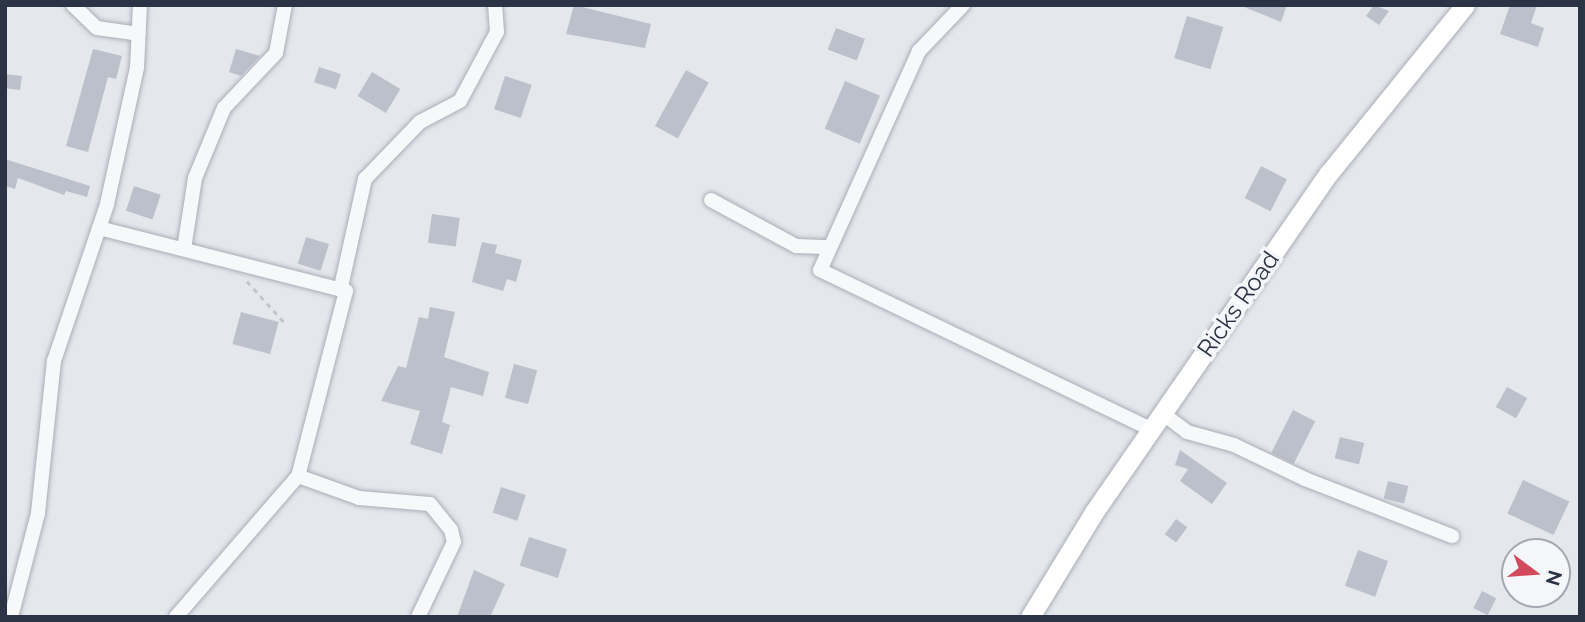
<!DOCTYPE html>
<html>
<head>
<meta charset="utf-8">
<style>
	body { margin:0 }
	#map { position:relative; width:1585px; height:622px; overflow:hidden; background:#e4e7ec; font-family:Raleway,sans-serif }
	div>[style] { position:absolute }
	.building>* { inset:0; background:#bbc0ca; transform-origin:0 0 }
	.path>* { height:2.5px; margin-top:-1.25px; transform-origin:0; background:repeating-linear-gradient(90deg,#c2c5cb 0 5px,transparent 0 10px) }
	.roads { filter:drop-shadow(0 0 2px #a9aeb7) drop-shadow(0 0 2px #a9aeb7) }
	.street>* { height:14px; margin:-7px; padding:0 7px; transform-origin:7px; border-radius:7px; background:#f7f8fa }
	.secondary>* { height:19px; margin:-9.5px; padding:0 9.5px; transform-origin:9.5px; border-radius:9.5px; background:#fff }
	span { translate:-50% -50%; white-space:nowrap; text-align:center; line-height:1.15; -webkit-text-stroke:7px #f4f6f9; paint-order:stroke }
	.street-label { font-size:24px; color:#2b3445 }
	.frame { position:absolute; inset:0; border:7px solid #2b3445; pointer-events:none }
	.north { position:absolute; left:1501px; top:538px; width:70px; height:70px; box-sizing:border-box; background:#f4f6f9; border:2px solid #a4a8b1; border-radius:50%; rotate:106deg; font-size:19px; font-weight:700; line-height:28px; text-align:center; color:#2b3445 }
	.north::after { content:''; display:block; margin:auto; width:24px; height:32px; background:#d1495b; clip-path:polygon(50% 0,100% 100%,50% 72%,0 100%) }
</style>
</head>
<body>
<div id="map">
	<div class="building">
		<i style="clip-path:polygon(574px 5px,651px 24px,645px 48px,566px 34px)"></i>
		<i style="clip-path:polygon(1239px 5px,1287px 5px,1281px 22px)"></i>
		<i style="clip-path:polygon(1374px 5px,1389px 11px,1379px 25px,1366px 16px)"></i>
		<i style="clip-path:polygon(1510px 5px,1537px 5px,1531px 23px,1544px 28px,1538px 47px,1500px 34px)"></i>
		<i style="left:1187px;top:16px;width:38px;height:44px;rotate:17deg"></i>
		<i style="left:836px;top:28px;width:31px;height:23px;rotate:21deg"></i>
		<i style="clip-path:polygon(93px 49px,122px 56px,116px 79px,108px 77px,88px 152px,66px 146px)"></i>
		<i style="clip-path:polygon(236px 49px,260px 56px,241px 76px,229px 72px)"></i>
		<i style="left:319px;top:67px;width:23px;height:16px;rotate:18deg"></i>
		<i style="left:686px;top:70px;width:26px;height:64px;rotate:29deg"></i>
		<i style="left:372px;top:72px;width:33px;height:28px;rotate:31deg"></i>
		<i style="left:5px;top:74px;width:17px;height:14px;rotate:7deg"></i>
		<i style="left:505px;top:76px;width:28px;height:35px;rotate:18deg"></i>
		<i style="left:845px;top:81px;width:38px;height:52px;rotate:23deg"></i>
		<i style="clip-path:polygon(5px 159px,90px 186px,87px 197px,66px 191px,64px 195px,18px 178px,15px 189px,5px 186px)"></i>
		<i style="left:1261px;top:166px;width:29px;height:36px;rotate:27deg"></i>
		<i style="left:134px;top:186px;width:28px;height:26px;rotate:18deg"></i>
		<i style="left:432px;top:214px;width:28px;height:29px;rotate:8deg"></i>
		<i style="left:306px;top:237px;width:24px;height:28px;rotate:17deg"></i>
		<i style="clip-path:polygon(482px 242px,497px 245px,495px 253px,522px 260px,516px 282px,507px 279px,503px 291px,472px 282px)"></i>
		<i style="clip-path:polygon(430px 307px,455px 312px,444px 357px,489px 372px,483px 396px,451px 387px,442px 422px,450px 425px,442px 454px,410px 444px,420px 411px,381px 401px,398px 366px,406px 368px,419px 317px,428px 319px)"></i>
		<i style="left:241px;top:312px;width:39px;height:33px;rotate:15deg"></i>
		<i style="left:514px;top:364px;width:24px;height:35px;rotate:15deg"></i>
		<i style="left:1507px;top:387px;width:23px;height:23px;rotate:29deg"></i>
		<i style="left:1293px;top:410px;width:25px;height:48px;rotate:27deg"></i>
		<i style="left:1340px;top:437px;width:25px;height:22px;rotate:14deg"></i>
		<i style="clip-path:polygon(1180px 450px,1227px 483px,1212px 504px,1180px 481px,1188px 469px,1175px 465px)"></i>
		<i style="left:1523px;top:480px;width:51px;height:37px;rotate:25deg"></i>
		<i style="left:1388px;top:481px;width:21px;height:18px;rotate:14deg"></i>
		<i style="left:501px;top:487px;width:26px;height:27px;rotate:18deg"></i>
		<i style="left:1176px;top:519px;width:14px;height:19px;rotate:36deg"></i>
		<i style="left:529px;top:537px;width:40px;height:30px;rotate:18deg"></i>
		<i style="left:1358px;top:550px;width:32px;height:38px;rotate:20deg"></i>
		<i style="clip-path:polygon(474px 570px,505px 584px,490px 617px,457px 617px)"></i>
		<i style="left:1482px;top:591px;width:16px;height:19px;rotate:27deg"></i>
	</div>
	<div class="path">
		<i style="left:247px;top:281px;width:55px;rotate:47.9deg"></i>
	</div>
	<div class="roads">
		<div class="street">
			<i style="left:73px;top:5px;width:33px;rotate:44deg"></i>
			<i style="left:97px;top:28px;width:42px;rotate:8.1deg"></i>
			<i style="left:963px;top:5px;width:64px;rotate:133.7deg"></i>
			<i style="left:919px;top:51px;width:240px;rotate:114.3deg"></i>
			<i style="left:820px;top:270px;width:367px;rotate:25.7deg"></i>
			<i style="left:711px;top:200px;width:97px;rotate:28.4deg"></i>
			<i style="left:796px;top:246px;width:34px;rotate:2deg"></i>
			<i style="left:99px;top:228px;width:255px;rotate:14.3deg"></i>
			<i style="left:346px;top:291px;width:191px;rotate:104.5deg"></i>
			<i style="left:298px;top:476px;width:186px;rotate:130.9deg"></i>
			<i style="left:184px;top:249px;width:72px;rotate:-81.2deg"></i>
			<i style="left:195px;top:178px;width:76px;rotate:-67.5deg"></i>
			<i style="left:224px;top:108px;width:76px;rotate:-46.6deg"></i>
			<i style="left:276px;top:53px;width:49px;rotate:-79.4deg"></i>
			<i style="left:341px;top:287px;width:111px;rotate:-77.5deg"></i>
			<i style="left:365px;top:179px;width:79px;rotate:-46deg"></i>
			<i style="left:420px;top:122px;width:45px;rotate:-27.7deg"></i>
			<i style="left:460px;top:101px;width:78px;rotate:-61.8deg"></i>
			<i style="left:497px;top:32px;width:27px;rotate:-94deg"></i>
			<i style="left:1162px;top:413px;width:31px;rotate:37deg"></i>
			<i style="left:1187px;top:432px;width:49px;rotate:15.5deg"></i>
			<i style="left:1234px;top:445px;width:79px;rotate:25.6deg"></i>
			<i style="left:1305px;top:479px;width:158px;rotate:21.2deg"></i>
			<i style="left:298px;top:476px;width:65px;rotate:19.8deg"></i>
			<i style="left:359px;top:498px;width:71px;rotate:4.8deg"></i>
			<i style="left:430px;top:504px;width:33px;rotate:51deg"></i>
			<i style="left:451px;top:530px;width:12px;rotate:76deg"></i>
			<i style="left:454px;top:542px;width:83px;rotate:115.6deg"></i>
			<i style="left:11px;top:617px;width:107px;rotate:-75.4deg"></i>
			<i style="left:38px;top:513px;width:153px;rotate:-84deg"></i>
			<i style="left:54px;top:361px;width:166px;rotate:-71.3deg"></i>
			<i style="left:107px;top:204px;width:139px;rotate:-77.6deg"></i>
			<i style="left:137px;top:68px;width:63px;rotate:-87.3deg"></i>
		</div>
		<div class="secondary">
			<i style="left:1030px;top:617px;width:123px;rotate:-58.6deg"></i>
			<i style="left:1094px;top:512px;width:412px;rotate:-55.3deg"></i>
			<i style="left:1329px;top:173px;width:216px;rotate:-51deg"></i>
		</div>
	</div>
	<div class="street-label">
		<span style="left:1238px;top:304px;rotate:-55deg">Ricks Road</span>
	</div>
	<div class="frame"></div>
	<div class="north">N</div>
</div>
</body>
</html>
